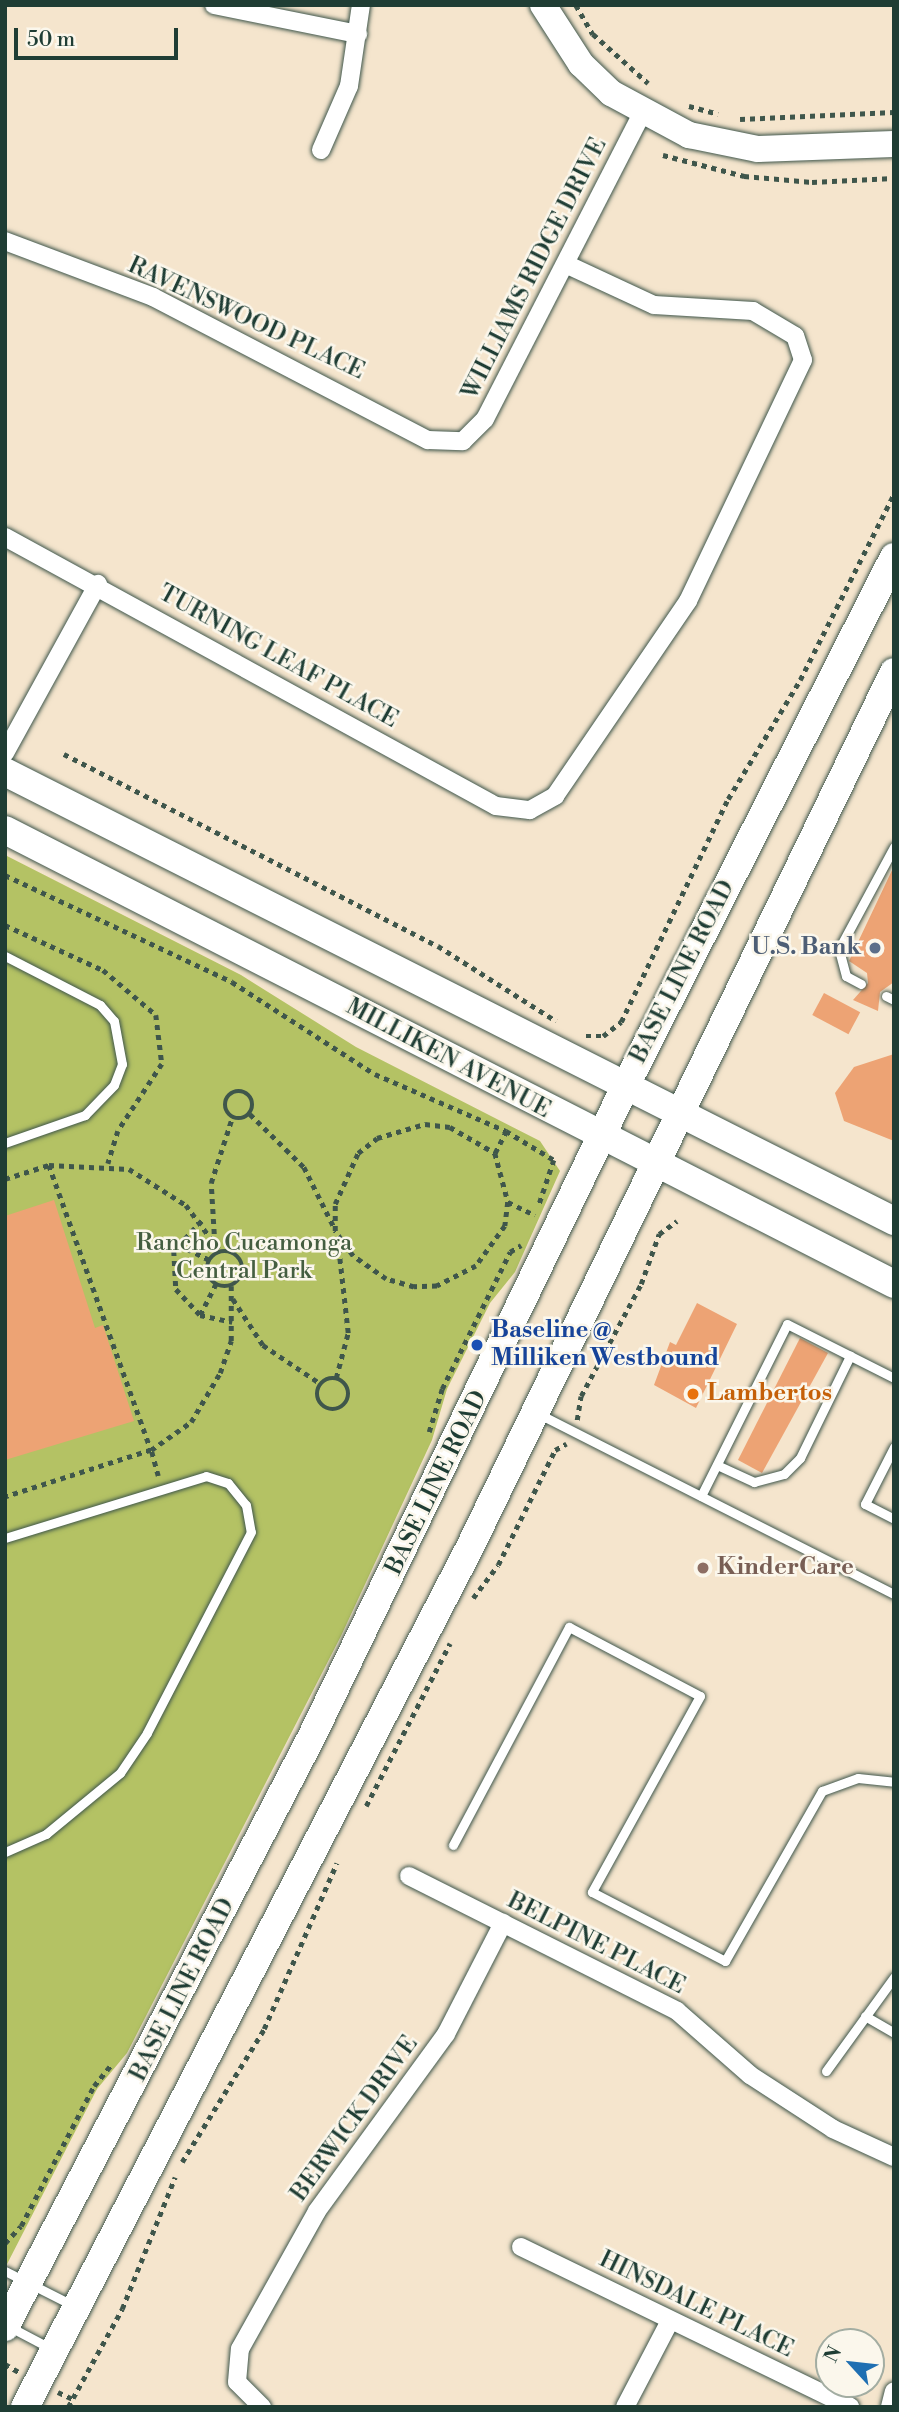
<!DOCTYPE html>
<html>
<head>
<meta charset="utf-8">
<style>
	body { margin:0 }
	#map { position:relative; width:899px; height:2412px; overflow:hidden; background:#f5e5cd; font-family:"Libre Bodoni",serif }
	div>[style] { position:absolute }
	.green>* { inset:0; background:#b4c264 }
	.building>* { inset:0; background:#eda374; transform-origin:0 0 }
	.path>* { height:4.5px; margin-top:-2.25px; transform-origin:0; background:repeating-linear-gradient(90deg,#3f564b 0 5px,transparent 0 10px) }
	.path>.ring { margin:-2.25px; padding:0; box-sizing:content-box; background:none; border:4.5px solid #3f564b; border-radius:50% }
	.roads { filter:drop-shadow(0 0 2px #3f564b) drop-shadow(0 0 2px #3f564b) }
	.lane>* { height:9px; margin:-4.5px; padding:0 4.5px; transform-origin:4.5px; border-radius:4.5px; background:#fff }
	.street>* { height:18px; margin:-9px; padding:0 9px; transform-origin:9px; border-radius:9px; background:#fff }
	.secondary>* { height:26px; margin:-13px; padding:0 13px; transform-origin:13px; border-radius:13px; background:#fff }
	.primary>* { height:28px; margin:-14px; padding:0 14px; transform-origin:14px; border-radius:14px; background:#fff }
	.dots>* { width:19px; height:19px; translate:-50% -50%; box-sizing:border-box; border:4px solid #fbf7ec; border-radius:50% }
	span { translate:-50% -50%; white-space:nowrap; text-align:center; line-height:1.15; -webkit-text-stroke:5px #fbf7ec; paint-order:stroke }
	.street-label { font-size:24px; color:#1f3d34 }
	.service-label { font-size:24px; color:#4e5e75; font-weight:700 }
	.right { translate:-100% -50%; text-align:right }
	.park-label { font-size:24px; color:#445e40 }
	.transit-label { font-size:24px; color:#164399; font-weight:700 }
	.left { translate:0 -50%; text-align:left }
	.food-label { font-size:24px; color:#c56008; font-weight:700 }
	.education-label { font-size:24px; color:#785e54; font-weight:700 }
	.frame { position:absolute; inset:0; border:7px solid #1f3d34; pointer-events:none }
	.north { position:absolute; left:815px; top:2328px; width:70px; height:70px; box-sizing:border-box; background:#fbf7ec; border:2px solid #a3ada2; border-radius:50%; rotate:297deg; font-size:19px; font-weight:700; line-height:28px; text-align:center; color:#1f3d34 }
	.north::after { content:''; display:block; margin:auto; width:24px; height:32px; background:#1f6fb2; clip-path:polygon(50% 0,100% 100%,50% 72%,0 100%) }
	.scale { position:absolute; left:14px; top:28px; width:164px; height:32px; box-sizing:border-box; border:4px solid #1f3d34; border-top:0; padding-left:9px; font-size:21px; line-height:24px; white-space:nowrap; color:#1f3d34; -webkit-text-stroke:5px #fbf7ec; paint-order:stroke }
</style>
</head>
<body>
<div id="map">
	<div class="green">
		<i style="clip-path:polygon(5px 855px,241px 975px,356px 1047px,540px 1141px,560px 1171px,515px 1272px,490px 1303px,447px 1389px,432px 1440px,341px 1636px,127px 2053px,97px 2089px,5px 2268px)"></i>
	</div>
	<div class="building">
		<i style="clip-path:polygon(894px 866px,894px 982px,880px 992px,878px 1011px,853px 1000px,868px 983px,867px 973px,849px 961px)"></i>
		<i style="left:824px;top:993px;width:41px;height:25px;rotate:28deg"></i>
		<i style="clip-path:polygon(894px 1054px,894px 1141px,844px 1121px,835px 1093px,854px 1067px)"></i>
		<i style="clip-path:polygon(54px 1200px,95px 1328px,103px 1325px,134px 1421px,5px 1460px,5px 1216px)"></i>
		<i style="clip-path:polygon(697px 1303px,737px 1324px,696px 1408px,654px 1385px,670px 1342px,676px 1345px)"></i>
		<i style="clip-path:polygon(800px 1338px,828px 1353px,762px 1473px,738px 1460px)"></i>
	</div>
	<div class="path">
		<i style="left:576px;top:5px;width:34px;rotate:60deg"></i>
		<i style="left:593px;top:34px;width:74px;rotate:41.7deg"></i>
		<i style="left:689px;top:106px;width:30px;rotate:15deg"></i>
		<i style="left:740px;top:119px;width:154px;rotate:-2.6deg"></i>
		<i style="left:663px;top:155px;width:84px;rotate:14.5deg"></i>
		<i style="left:744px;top:176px;width:68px;rotate:5deg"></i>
		<i style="left:812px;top:182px;width:82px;rotate:-2.8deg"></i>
		<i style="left:64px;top:754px;width:420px;rotate:27.2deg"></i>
		<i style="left:438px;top:946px;width:140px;rotate:32.4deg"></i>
		<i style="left:5px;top:875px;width:251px;rotate:25.2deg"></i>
		<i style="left:232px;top:982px;width:170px;rotate:32.8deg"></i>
		<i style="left:375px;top:1074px;width:143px;rotate:23.5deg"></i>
		<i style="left:506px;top:1131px;width:56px;rotate:31.1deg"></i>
		<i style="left:554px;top:1160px;width:47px;rotate:108.4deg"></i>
		<i style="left:5px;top:925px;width:108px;rotate:24.7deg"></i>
		<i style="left:103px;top:970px;width:70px;rotate:40.3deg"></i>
		<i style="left:156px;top:1015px;width:49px;rotate:83deg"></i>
		<i style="left:162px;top:1064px;width:80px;rotate:123.3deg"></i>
		<i style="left:118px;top:1131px;width:34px;rotate:107deg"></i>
		<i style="left:586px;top:1036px;width:17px"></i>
		<i style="left:603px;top:1036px;width:23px;rotate:-38deg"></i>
		<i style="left:621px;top:1022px;width:247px;rotate:-64.4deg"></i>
		<i style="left:728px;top:799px;width:139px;rotate:-58.8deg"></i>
		<i style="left:800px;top:680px;width:208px;rotate:-63.2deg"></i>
		<i class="ring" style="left:225px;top:1091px;width:23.5px;height:23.5px"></i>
		<i style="left:250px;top:1114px;width:76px;rotate:44.5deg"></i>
		<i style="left:304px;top:1167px;width:67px;rotate:63.4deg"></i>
		<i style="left:425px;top:1124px;width:25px;rotate:7deg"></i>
		<i style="left:450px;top:1127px;width:52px;rotate:30deg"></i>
		<i style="left:495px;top:1153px;width:51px;rotate:75.1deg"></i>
		<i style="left:508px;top:1202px;width:24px;rotate:97deg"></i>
		<i style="left:505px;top:1226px;width:49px;rotate:125.9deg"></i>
		<i style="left:476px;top:1266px;width:44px;rotate:152.9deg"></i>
		<i style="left:437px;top:1286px;width:23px;rotate:178deg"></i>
		<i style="left:414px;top:1287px;width:29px;rotate:-164deg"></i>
		<i style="left:386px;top:1279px;width:40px;rotate:-145.1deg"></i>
		<i style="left:353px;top:1256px;width:31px;rotate:-126deg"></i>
		<i style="left:335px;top:1231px;width:27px;rotate:-90deg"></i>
		<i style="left:335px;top:1204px;width:56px;rotate:-65.7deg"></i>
		<i style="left:358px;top:1153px;width:24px;rotate:-38deg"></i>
		<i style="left:377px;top:1138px;width:50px;rotate:-16.3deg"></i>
		<i style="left:495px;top:1153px;width:25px;rotate:-63deg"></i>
		<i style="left:49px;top:1165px;width:80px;rotate:2.9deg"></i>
		<i style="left:129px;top:1169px;width:67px;rotate:32.3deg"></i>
		<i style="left:186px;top:1205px;width:59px;rotate:53.3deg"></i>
		<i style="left:5px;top:1179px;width:46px;rotate:-17.7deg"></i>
		<i style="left:49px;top:1165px;width:303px;rotate:70.3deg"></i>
		<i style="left:151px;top:1450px;width:153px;rotate:162.2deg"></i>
		<i style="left:508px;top:1202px;width:30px;rotate:26deg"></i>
		<i style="left:202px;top:1221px;width:41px;rotate:133deg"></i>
		<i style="left:174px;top:1251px;width:38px;rotate:87deg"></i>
		<i style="left:176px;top:1289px;width:35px;rotate:47deg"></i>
		<i style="left:200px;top:1315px;width:33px;rotate:12deg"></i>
		<i style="left:214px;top:1234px;width:51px;rotate:-93.4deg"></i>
		<i style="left:211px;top:1183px;width:68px;rotate:-72.1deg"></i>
		<i style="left:178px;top:1244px;width:36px;rotate:27deg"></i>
		<i class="ring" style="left:207px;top:1251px;width:31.5px;height:31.5px"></i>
		<i style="left:233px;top:1299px;width:55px;rotate:56.9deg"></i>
		<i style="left:263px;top:1345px;width:70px;rotate:33.9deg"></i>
		<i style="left:200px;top:1315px;width:35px;rotate:-63deg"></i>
		<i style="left:336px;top:1378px;width:47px;rotate:-75.1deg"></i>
		<i style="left:348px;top:1333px;width:99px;rotate:-96.4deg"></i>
		<i class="ring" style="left:317px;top:1378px;width:27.5px;height:27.5px"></i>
		<i style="left:577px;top:1420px;width:24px;rotate:-81deg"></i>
		<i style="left:581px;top:1396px;width:127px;rotate:-61.8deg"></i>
		<i style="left:641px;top:1284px;width:53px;rotate:-70.2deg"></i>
		<i style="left:659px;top:1234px;width:22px;rotate:-36deg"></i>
		<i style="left:429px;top:1432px;width:45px;rotate:-73.2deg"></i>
		<i style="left:442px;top:1389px;width:153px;rotate:-63.6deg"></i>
		<i style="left:510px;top:1252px;width:13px;rotate:-32deg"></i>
		<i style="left:158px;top:1476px;width:27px;rotate:-105deg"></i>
		<i style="left:151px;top:1450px;width:49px;rotate:-35deg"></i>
		<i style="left:191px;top:1422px;width:57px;rotate:-59.4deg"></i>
		<i style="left:220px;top:1373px;width:34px;rotate:-71deg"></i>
		<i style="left:231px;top:1341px;width:55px;rotate:-90deg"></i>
		<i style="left:473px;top:1598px;width:41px;rotate:-52.9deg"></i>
		<i style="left:498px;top:1565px;width:128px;rotate:-63.6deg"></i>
		<i style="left:555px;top:1450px;width:13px;rotate:-29deg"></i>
		<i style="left:366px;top:1806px;width:183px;rotate:-62.7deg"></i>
		<i style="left:182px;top:2162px;width:156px;rotate:-58.3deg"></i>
		<i style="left:264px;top:2029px;width:181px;rotate:-66.3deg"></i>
		<i style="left:5px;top:2243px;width:23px;rotate:-47deg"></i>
		<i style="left:21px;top:2226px;width:158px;rotate:-62.5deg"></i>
		<i style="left:94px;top:2086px;width:27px;rotate:-51deg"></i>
		<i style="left:5px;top:2364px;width:16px;rotate:30deg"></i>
		<i style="left:58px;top:2392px;width:17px;rotate:25deg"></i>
		<i style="left:68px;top:2407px;width:112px;rotate:-61.1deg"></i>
		<i style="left:122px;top:2309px;width:142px;rotate:-68.1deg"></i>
	</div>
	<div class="roads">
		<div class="lane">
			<i style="left:5px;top:956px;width:107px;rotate:27.3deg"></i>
			<i style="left:100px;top:1005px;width:21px;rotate:49deg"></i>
			<i style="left:114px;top:1021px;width:44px;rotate:79.5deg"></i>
			<i style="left:122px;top:1064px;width:22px;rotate:111deg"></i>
			<i style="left:114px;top:1085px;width:42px;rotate:134deg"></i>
			<i style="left:85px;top:1115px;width:85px;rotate:160.7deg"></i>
			<i style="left:861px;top:984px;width:17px;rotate:-152deg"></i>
			<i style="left:846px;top:976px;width:28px;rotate:-105deg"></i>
			<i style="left:839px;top:949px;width:116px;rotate:-61.7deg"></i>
			<i style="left:886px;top:996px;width:9px;rotate:27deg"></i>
			<i style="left:537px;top:1413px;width:400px;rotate:26.9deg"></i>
			<i style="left:894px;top:1447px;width:64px;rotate:117deg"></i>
			<i style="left:865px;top:1504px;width:33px;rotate:27deg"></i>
			<i style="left:717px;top:1465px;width:41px;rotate:24.7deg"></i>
			<i style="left:754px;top:1482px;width:31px;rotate:-15deg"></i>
			<i style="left:784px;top:1474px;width:23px;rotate:-45deg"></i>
			<i style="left:800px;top:1458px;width:114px;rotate:-63.9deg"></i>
			<i style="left:701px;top:1496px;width:192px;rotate:-63.4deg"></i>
			<i style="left:787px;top:1324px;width:120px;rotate:26.8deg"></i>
			<i style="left:5px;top:1538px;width:210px;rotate:-17.1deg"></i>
			<i style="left:206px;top:1476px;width:23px;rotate:18deg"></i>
			<i style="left:228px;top:1483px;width:28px;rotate:51deg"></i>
			<i style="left:246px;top:1505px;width:27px;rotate:80deg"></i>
			<i style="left:251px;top:1532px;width:226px;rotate:117.4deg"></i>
			<i style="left:147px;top:1733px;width:48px;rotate:124deg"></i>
			<i style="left:120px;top:1773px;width:96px;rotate:140.5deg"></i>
			<i style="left:46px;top:1834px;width:45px;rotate:156.3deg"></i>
			<i style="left:453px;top:1845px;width:247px;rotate:-62deg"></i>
			<i style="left:569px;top:1627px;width:148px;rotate:27.8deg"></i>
			<i style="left:700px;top:1696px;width:224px;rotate:118.9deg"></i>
			<i style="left:592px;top:1892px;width:150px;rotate:27.4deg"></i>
			<i style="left:725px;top:1961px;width:196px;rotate:-60.3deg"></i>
			<i style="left:822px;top:1791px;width:38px;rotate:-20deg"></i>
			<i style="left:858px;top:1778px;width:36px;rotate:6deg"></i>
			<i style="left:865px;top:2016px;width:34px;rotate:30deg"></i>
			<i style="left:826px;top:2071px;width:116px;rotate:-54.1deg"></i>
			<i style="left:5px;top:2271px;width:77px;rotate:26.9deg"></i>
			<i style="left:10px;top:2327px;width:45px;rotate:27.7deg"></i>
		</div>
		<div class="street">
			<i style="left:214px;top:5px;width:147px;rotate:11.4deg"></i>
			<i style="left:321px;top:150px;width:70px;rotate:-66.4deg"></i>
			<i style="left:349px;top:86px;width:82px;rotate:-81.6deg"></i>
			<i style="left:5px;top:241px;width:158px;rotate:20.7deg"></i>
			<i style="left:153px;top:297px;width:310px;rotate:27.5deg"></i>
			<i style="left:428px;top:440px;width:35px;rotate:2deg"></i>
			<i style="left:463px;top:441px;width:31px;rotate:-45deg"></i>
			<i style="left:485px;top:419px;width:343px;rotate:-62.8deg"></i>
			<i style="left:5px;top:537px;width:560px;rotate:28.72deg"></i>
			<i style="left:496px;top:806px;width:34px;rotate:7deg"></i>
			<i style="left:530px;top:810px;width:29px;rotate:-29deg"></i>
			<i style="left:555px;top:796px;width:236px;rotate:-55.7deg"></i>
			<i style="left:688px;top:601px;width:267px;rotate:-64.5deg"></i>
			<i style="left:803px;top:360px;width:25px;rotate:-108deg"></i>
			<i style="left:795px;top:336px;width:49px;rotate:-149.2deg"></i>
			<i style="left:753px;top:311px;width:99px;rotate:-176.5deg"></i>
			<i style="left:654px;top:305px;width:95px;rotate:-155.1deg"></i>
			<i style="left:5px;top:753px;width:193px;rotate:-61.2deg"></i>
			<i style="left:409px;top:1876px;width:300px;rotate:26.7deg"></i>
			<i style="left:677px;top:2011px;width:97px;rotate:41.2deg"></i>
			<i style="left:750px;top:2075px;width:99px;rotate:33deg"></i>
			<i style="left:833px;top:2129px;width:67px;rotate:24.7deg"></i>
			<i style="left:521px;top:2247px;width:366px;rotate:25.9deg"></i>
			<i style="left:262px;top:2407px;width:35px;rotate:-135deg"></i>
			<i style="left:237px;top:2382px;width:33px;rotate:-85deg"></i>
			<i style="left:240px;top:2349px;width:158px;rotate:-60.8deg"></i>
			<i style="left:317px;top:2211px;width:219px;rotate:-53.9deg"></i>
			<i style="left:446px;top:2034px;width:125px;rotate:-62.8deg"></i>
			<i style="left:625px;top:2407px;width:97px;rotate:-62.4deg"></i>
			<i style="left:890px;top:2407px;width:16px;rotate:-76deg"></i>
		</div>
		<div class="secondary">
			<i style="left:543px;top:5px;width:70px;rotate:57.2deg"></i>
			<i style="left:581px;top:64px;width:42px;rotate:44deg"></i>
			<i style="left:611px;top:93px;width:89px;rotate:28.3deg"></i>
			<i style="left:689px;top:135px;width:70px;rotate:11.5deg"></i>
			<i style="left:758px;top:149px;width:136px;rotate:-2.1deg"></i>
		</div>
		<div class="primary">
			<i style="left:5px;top:772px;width:996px;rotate:26.8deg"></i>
			<i style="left:5px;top:830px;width:998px;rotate:27.05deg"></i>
			<i style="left:5px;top:2327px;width:666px;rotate:-62.55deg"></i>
			<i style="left:312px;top:1736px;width:723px;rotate:-64.25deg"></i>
			<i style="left:626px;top:1085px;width:592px;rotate:-63.09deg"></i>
			<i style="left:25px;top:2407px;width:968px;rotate:-62.64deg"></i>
			<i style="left:470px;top:1547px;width:972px;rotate:-64.15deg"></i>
		</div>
	</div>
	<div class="dots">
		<i style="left:875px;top:948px;background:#5c6f8a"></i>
		<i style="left:477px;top:1345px;background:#1a4fb4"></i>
		<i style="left:693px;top:1394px;background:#e8710a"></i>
		<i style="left:703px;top:1568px;background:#8d6e63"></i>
	</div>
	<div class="street-label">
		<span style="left:535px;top:269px;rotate:-63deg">WILLIAMS RIDGE DRIVE</span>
		<span style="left:246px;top:319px;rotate:25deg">RAVENSWOOD PLACE</span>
		<span style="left:278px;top:657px;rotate:29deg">TURNING LEAF PLACE</span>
		<span style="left:683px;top:972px;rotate:-63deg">BASE LINE ROAD</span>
		<span style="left:448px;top:1059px;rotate:28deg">MILLIKEN AVENUE</span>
		<span style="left:437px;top:1483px;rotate:-64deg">BASE LINE ROAD</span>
		<span style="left:596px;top:1944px;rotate:27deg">BELPINE PLACE</span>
		<span style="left:183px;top:1990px;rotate:-63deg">BASE LINE ROAD</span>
		<span style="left:355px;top:2119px;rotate:-54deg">BERWICK DRIVE</span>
		<span style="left:696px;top:2305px;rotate:26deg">HINSDALE PLACE</span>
	</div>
	<div class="service-label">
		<span class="right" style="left:861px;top:948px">U.S. Bank</span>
	</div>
	<div class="park-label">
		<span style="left:244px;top:1258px">Rancho Cucamonga<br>Central Park</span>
	</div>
	<div class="transit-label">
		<span class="left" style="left:491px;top:1345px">Baseline @<br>Milliken Westbound</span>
	</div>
	<div class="food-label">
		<span class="left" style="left:707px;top:1394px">Lambertos</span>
	</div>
	<div class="education-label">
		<span class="left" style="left:717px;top:1568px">KinderCare</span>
	</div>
	<div class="frame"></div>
	<div class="north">N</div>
	<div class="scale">50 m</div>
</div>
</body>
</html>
